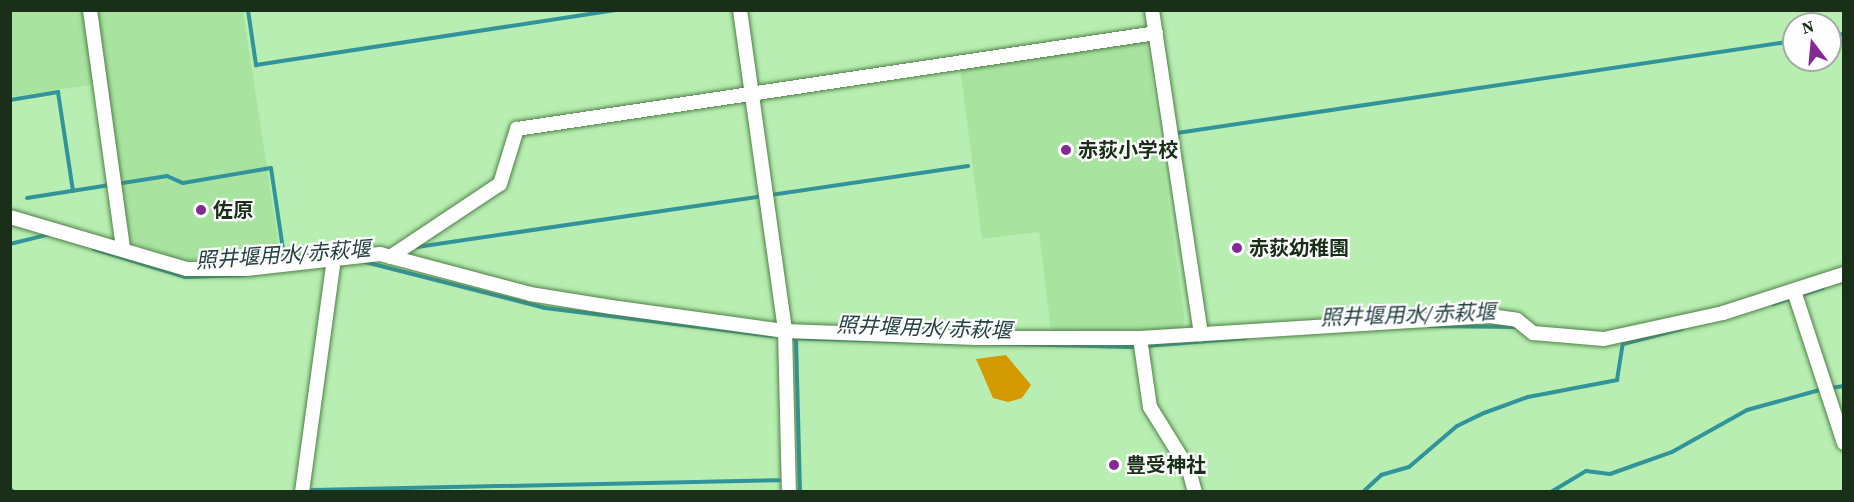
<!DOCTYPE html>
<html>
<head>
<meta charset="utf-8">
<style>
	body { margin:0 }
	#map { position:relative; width:1854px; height:502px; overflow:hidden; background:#b8eeb1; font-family:"Source Serif 4","Noto Sans JP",serif }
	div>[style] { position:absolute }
	.built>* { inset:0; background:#a8e4a0 }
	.forest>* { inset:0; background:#d49a02 }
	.stream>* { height:4px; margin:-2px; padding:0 2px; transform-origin:2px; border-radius:2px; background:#32949b }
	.roads { filter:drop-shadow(0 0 2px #4e8047) drop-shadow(0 0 2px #4e8047) }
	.minor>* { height:14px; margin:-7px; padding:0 7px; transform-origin:7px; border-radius:7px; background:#fff }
	.dots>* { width:16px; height:16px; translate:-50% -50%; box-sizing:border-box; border:3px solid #fefefe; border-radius:50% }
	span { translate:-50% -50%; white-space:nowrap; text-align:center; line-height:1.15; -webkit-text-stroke:4.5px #fefefe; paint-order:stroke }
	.poi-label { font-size:20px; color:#1a2f18; font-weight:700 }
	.left { translate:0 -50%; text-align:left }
	.water-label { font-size:21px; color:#223f42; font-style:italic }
	.frame { position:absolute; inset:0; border:12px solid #1a2f18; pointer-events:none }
	.north { position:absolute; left:1782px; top:12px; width:60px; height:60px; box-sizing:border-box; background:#fefefe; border:2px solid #a3aba2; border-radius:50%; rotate:344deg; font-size:16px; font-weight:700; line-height:24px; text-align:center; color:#1a2f18 }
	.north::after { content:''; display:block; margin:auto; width:21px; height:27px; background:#852994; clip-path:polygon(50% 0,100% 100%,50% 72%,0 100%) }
</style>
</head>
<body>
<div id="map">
	<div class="built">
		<i style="clip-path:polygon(83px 11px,96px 84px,11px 97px,11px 12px)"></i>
		<i style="clip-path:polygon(95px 11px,243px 11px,281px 258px,185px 260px,130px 242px)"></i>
		<i style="clip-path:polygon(1146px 41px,1185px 321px,1180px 329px,1051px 331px,1039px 232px,982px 239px,960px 67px)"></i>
	</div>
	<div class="forest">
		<i style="clip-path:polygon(1006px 355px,1031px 385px,1022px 398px,1008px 402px,993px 398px,976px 359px)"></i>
	</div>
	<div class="stream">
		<i style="left:248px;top:10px;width:56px;rotate:81.7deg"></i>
		<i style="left:256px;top:65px;width:364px;rotate:-8.7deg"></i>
		<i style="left:1830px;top:36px;width:14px;rotate:-8deg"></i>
		<i style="left:10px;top:100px;width:49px;rotate:-9.5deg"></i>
		<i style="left:58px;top:92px;width:100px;rotate:81.4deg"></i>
		<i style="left:1177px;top:133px;width:624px;rotate:-8.48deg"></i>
		<i style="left:27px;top:198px;width:142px;rotate:-8.9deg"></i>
		<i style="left:167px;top:176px;width:17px;rotate:24deg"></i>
		<i style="left:183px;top:183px;width:89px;rotate:-9.7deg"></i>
		<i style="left:271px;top:168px;width:96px;rotate:81.6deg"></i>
		<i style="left:10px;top:244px;width:41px;rotate:-14deg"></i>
		<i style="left:417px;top:247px;width:557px;rotate:-8.36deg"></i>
		<i style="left:94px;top:249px;width:95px;rotate:17.1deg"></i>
		<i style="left:185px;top:277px;width:59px;rotate:-1.9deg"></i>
		<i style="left:365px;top:262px;width:186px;rotate:14.3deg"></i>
		<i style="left:545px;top:308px;width:229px;rotate:7deg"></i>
		<i style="left:1773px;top:304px;width:52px;rotate:-17.7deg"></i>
		<i style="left:1430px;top:326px;width:88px;rotate:0.7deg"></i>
		<i style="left:789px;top:338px;width:349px;rotate:1.5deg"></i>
		<i style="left:796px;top:339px;width:153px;rotate:88.5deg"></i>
		<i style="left:1145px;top:346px;width:101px;rotate:-4.5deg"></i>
		<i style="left:1831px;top:388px;width:13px;rotate:-9deg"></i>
		<i style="left:10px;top:489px;width:5px;rotate:37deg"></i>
		<i style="left:312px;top:490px;width:467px;rotate:-1.2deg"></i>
		<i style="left:1363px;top:492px;width:25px;rotate:-43deg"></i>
		<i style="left:1381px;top:475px;width:29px;rotate:-16deg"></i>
		<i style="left:1409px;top:467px;width:63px;rotate:-40.5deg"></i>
		<i style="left:1457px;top:426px;width:30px;rotate:-26deg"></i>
		<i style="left:1484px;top:413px;width:47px;rotate:-20deg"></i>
		<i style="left:1528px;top:397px;width:91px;rotate:-10.8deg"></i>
		<i style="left:1617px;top:380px;width:36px;rotate:-81deg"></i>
		<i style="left:1623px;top:344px;width:61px;rotate:-14.3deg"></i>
		<i style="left:1551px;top:492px;width:41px;rotate:-31deg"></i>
		<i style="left:1586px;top:471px;width:24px;rotate:7deg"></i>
		<i style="left:1610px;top:474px;width:66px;rotate:-19.5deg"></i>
		<i style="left:1672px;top:452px;width:86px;rotate:-29.2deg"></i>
		<i style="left:1747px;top:410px;width:79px;rotate:-15.4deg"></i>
	</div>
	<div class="roads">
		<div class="minor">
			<i style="left:90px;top:10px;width:239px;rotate:82.1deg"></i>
			<i style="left:740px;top:10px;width:324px;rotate:82deg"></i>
			<i style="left:785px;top:331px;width:161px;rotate:88.6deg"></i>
			<i style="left:1152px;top:10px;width:328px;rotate:81.4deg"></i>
			<i style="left:10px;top:217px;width:184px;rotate:16.4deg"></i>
			<i style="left:187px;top:269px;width:59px"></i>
			<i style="left:246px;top:269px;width:135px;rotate:-6.4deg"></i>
			<i style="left:380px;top:254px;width:155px;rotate:14.9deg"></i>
			<i style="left:530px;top:294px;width:82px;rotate:9.1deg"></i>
			<i style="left:611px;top:307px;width:176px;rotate:7.9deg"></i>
			<i style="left:785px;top:331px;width:191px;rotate:2.1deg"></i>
			<i style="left:976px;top:338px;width:164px"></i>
			<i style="left:1140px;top:338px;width:351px;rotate:-3.6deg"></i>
			<i style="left:1490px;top:316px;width:27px;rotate:8deg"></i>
			<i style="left:1517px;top:320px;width:21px;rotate:39deg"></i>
			<i style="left:1533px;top:333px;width:71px;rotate:4.8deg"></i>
			<i style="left:1604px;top:339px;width:122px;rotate:-12.3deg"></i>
			<i style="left:1723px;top:313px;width:127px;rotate:-17.9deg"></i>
			<i style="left:390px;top:257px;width:132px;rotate:-33.6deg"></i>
			<i style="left:500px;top:184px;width:58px;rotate:-72.8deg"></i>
			<i style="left:517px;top:129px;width:646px;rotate:-8.54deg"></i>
			<i style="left:1794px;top:291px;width:160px;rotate:71.8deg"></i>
			<i style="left:1140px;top:338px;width:70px;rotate:81.8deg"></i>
			<i style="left:1150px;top:407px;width:74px;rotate:58.2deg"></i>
			<i style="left:1189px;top:470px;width:23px;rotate:75deg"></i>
			<i style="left:302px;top:492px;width:236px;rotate:-82.2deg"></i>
		</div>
	</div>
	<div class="dots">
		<i style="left:1066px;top:150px;background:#852994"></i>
		<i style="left:201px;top:210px;background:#852994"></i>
		<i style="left:1237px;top:248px;background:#852994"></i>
		<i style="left:1114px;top:465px;background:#852994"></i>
	</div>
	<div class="poi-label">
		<span class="left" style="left:1078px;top:150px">赤荻小学校</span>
		<span class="left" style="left:213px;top:210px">佐原</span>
		<span class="left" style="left:1249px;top:248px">赤荻幼稚園</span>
		<span class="left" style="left:1126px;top:465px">豊受神社</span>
	</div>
	<div class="water-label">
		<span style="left:283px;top:255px;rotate:-4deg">照井堰用水/赤萩堰</span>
		<span style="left:1408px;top:315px;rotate:-2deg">照井堰用水/赤萩堰</span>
		<span style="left:924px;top:328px;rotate:2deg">照井堰用水/赤萩堰</span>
	</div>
	<div class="frame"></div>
	<div class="north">N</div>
</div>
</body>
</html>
